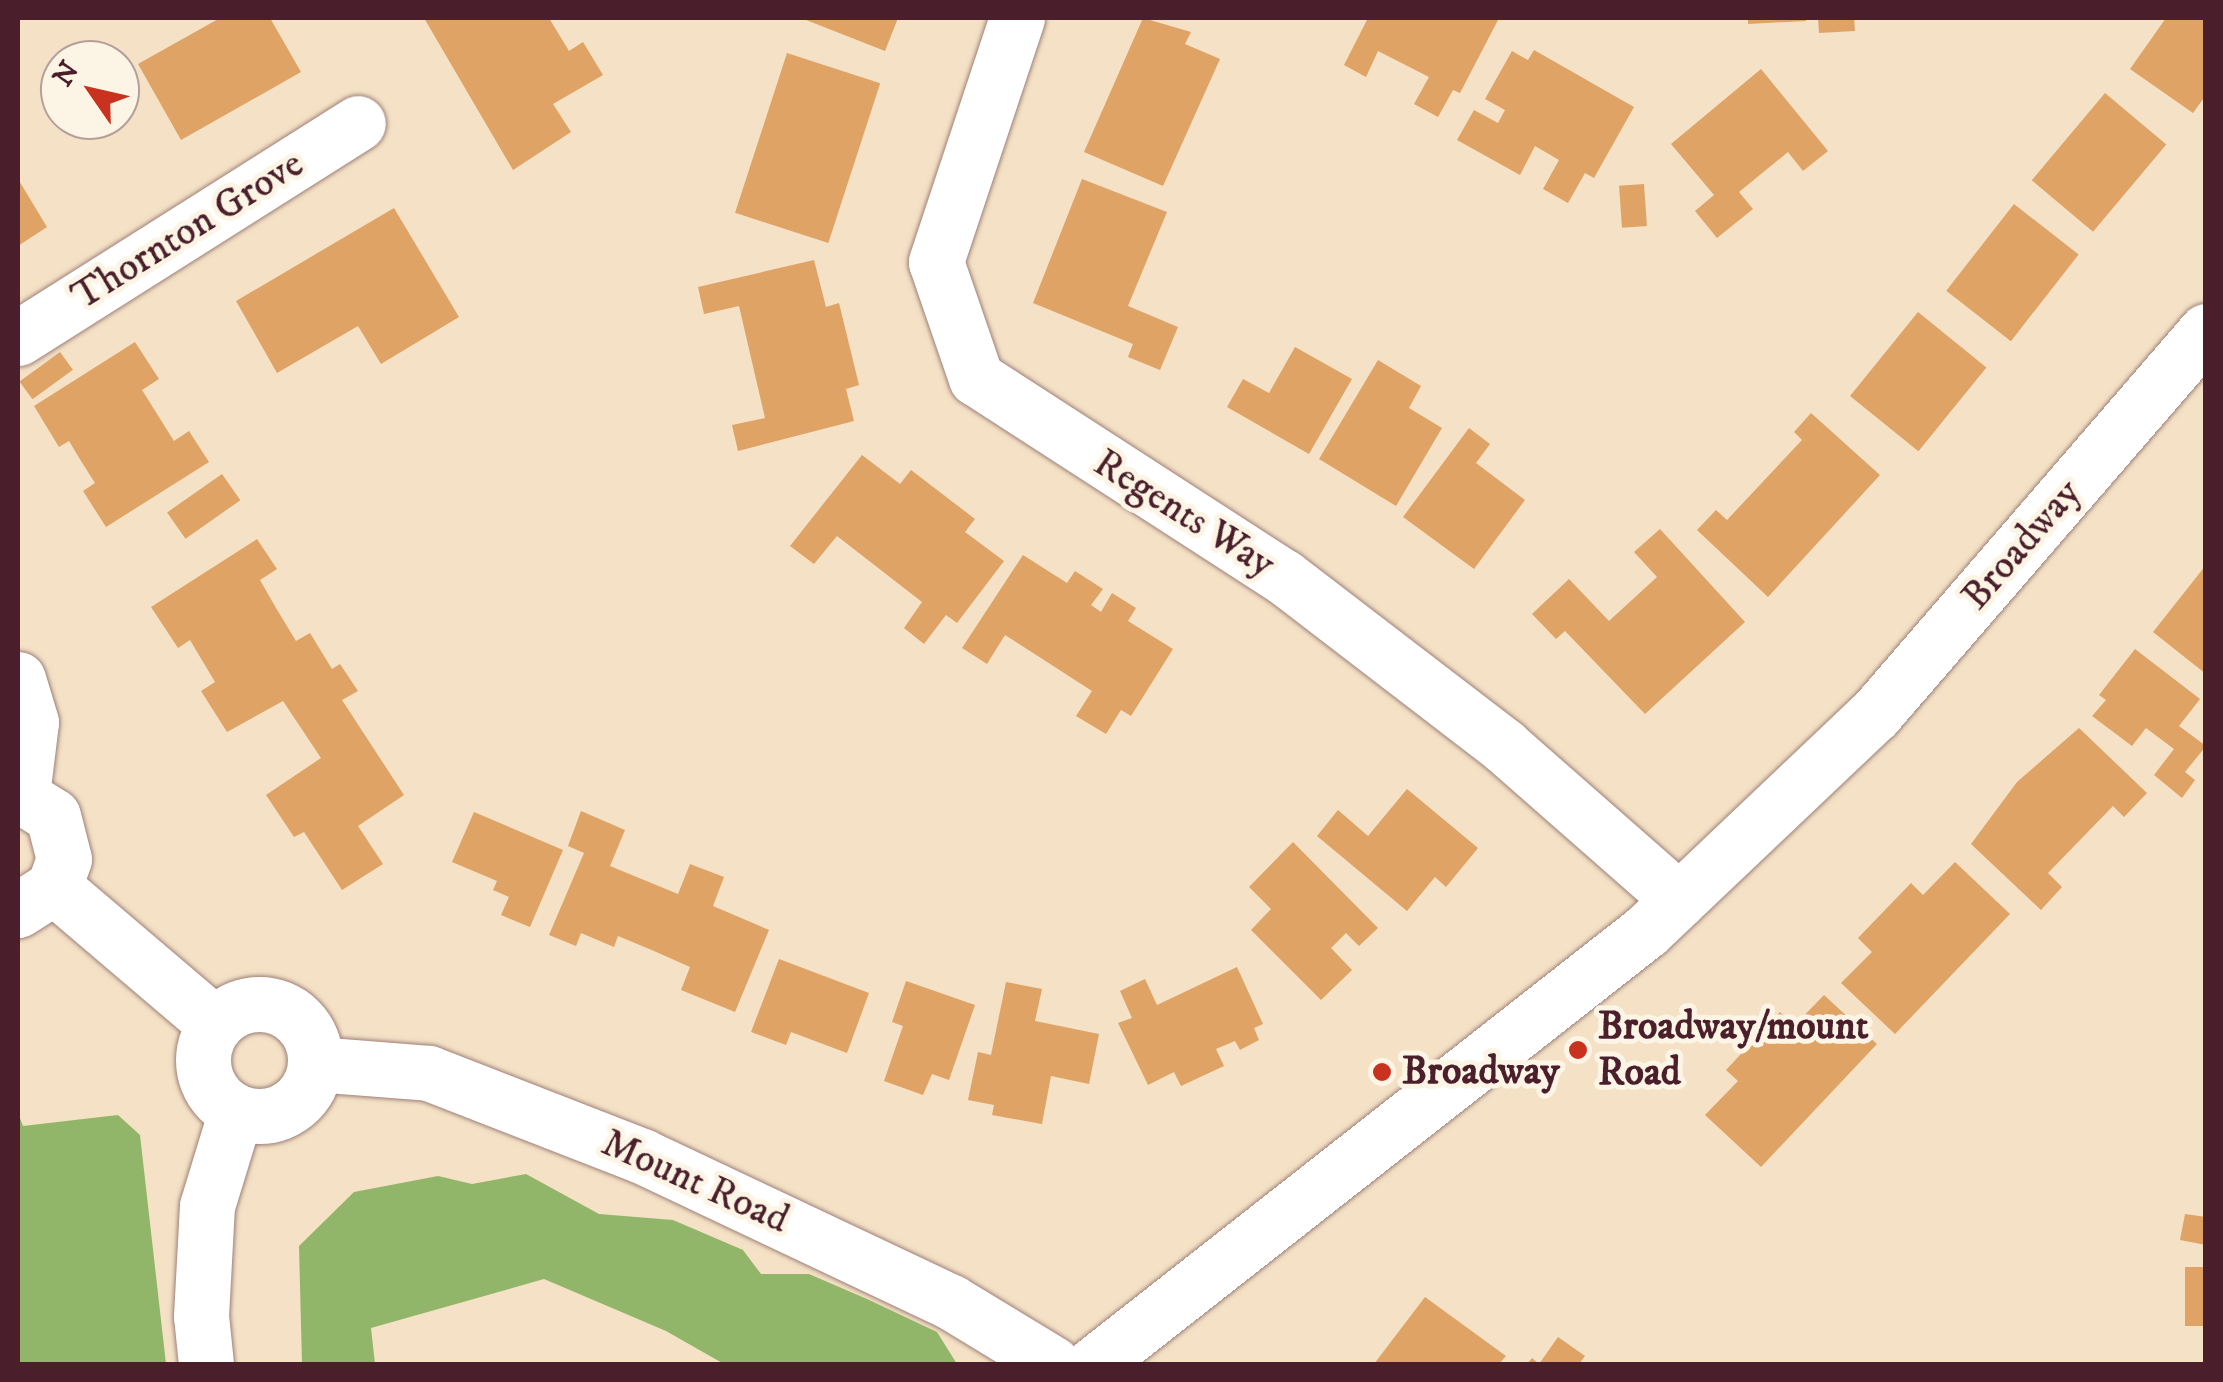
<!DOCTYPE html>
<html>
<head>
<meta charset="utf-8">
<style>
	body { margin:0 }
	#map { position:relative; width:2223px; height:1382px; overflow:hidden; background:#f4e1c6; font-family:"IM FELL DW Pica",serif }
	div>[style] { position:absolute }
	.forest>* { inset:0; background:#92b669 }
	.building>* { inset:0; background:#dfa365; transform-origin:0 0 }
	.roads { filter:drop-shadow(0 0 2px #9f8078) drop-shadow(0 0 2px #9f8078) }
	.minor>* { height:55px; margin:-27.5px; padding:0 27.5px; transform-origin:27.5px; border-radius:27.5px; background:#fff }
	.major>* { height:55px; margin:-27.5px; padding:0 27.5px; transform-origin:27.5px; border-radius:27.5px; background:#fff }
	.major>.ring { margin:-27.5px; padding:0; box-sizing:content-box; background:none; border:55px solid #fff; border-radius:50% }
	.dots>* { width:28px; height:28px; translate:-50% -50%; box-sizing:border-box; border:5px solid #fcf5e5; border-radius:50% }
	span { translate:-50% -50%; white-space:nowrap; text-align:center; line-height:1.15; -webkit-text-stroke:10px #fcf5e5; paint-order:stroke }
	.street-label { font-size:40px; color:#4a1f2b }
	.poi-label { font-size:40px; color:#4a1f2b; font-weight:700 }
	.left { translate:0 -50%; text-align:left }
	.frame { position:absolute; inset:0; border:20px solid #4a1f2b; pointer-events:none }
	.north { position:absolute; left:40px; top:40px; width:100px; height:100px; box-sizing:border-box; background:#fcf5e5; border:2px solid #b59f9b; border-radius:50%; rotate:304deg; font-size:28px; font-weight:700; line-height:40px; text-align:center; color:#4a1f2b }
	.north::after { content:''; display:block; margin:auto; width:35px; height:45px; background:#c8321e; clip-path:polygon(50% 0,100% 100%,50% 72%,0 100%) }
</style>
</head>
<body>
<div id="map">
	<div class="forest">
		<i style="clip-path:polygon(18px 1113px,23px 1126px,118px 1115px,140px 1135px,166px 1364px,19px 1364px)"></i>
		<i style="clip-path:polygon(526px 1174px,599px 1214px,673px 1220px,743px 1250px,761px 1274px,809px 1274px,867px 1299px,937px 1332px,957px 1364px,724px 1364px,666px 1331px,544px 1279px,371px 1328px,375px 1364px,302px 1364px,299px 1246px,354px 1192px,438px 1176px,472px 1184px)"></i>
	</div>
	<div class="building">
		<i style="clip-path:polygon(220px 18px,270px 18px,301px 72px,181px 140px,138px 64px)"></i>
		<i style="clip-path:polygon(424px 18px,549px 18px,569px 51px,583px 42px,603px 75px,553px 104px,571px 132px,513px 170px)"></i>
		<i style="clip-path:polygon(801px 18px,898px 18px,885px 51px)"></i>
		<i style="clip-path:polygon(1143px 18px,1191px 32px,1185px 44px,1220px 59px,1163px 186px,1084px 152px)"></i>
		<i style="clip-path:polygon(1368px 18px,1493px 18px,1498px 20px,1460px 93px,1453px 90px,1438px 117px,1414px 104px,1429px 77px,1378px 51px,1366px 77px,1344px 65px)"></i>
		<i style="clip-path:polygon(1748px 18px,1806px 18px,1806px 21px,1748px 24px)"></i>
		<i style="clip-path:polygon(1818px 18px,1854px 18px,1855px 31px,1819px 33px)"></i>
		<i style="clip-path:polygon(2166px 18px,2206px 18px,2206px 95px,2193px 113px,2130px 69px)"></i>
		<i style="clip-path:polygon(1534px 50px,1634px 107px,1594px 178px,1585px 173px,1568px 203px,1543px 189px,1559px 160px,1535px 146px,1520px 175px,1457px 140px,1474px 110px,1498px 123px,1505px 110px,1485px 99px,1512px 51px,1528px 60px)"></i>
		<i style="left:787px;top:53px;width:98px;height:168px;rotate:18deg"></i>
		<i style="clip-path:polygon(1761px 69px,1828px 151px,1803px 171px,1788px 152px,1739px 192px,1753px 209px,1717px 238px,1695px 211px,1714px 195px,1671px 144px)"></i>
		<i style="left:2105px;top:93px;width:80px;height:114px;rotate:40deg"></i>
		<i style="clip-path:polygon(18px 179px,47px 227px,18px 246px)"></i>
		<i style="clip-path:polygon(1082px 179px,1167px 212px,1128px 306px,1178px 327px,1160px 370px,1128px 357px,1133px 344px,1033px 303px)"></i>
		<i style="left:1644px;top:184px;width:42px;height:25px;rotate:86deg"></i>
		<i style="left:2014px;top:204px;width:82px;height:110px;rotate:38deg"></i>
		<i style="clip-path:polygon(394px 208px,459px 317px,381px 364px,358px 326px,277px 373px,236px 301px)"></i>
		<i style="clip-path:polygon(814px 260px,826px 307px,839px 303px,859px 385px,846px 389px,854px 421px,738px 451px,732px 425px,765px 418px,739px 306px,704px 314px,698px 287px)"></i>
		<i style="left:1918px;top:312px;width:88px;height:108px;rotate:39deg"></i>
		<i style="clip-path:polygon(135px 342px,159px 379px,142px 390px,174px 441px,189px 431px,209px 462px,106px 527px,83px 491px,95px 483px,81px 461px,69px 441px,59px 447px,34px 406px)"></i>
		<i style="clip-path:polygon(1295px 347px,1352px 379px,1309px 454px,1227px 407px,1243px 379px,1269px 393px)"></i>
		<i style="left:60px;top:352px;width:22px;height:50px;rotate:54deg"></i>
		<i style="clip-path:polygon(1378px 360px,1421px 386px,1409px 408px,1442px 428px,1396px 506px,1319px 459px)"></i>
		<i style="clip-path:polygon(1811px 413px,1880px 475px,1768px 597px,1697px 530px,1716px 510px,1727px 520px,1802px 440px,1794px 432px)"></i>
		<i style="clip-path:polygon(1469px 428px,1490px 444px,1476px 463px,1525px 500px,1474px 569px,1403px 517px)"></i>
		<i style="clip-path:polygon(862px 455px,900px 484px,911px 470px,975px 519px,965px 532px,1004px 561px,957px 623px,946px 615px,924px 644px,904px 628px,922px 602px,837px 536px,814px 564px,790px 546px)"></i>
		<i style="left:222px;top:474px;width:32px;height:67px;rotate:55deg"></i>
		<i style="clip-path:polygon(1660px 529px,1745px 622px,1645px 714px,1565px 631px,1556px 639px,1532px 614px,1569px 579px,1609px 621px,1657px 577px,1634px 552px)"></i>
		<i style="clip-path:polygon(257px 539px,277px 569px,260px 580px,276px 608px,296px 641px,310px 633px,332px 669px,340px 664px,358px 691px,342px 700px,404px 795px,358px 826px,383px 864px,342px 890px,304px 832px,294px 837px,266px 795px,321px 758px,283px 701px,227px 732px,201px 691px,215px 682px,190px 640px,178px 648px,151px 607px)"></i>
		<i style="clip-path:polygon(1023px 555px,1067px 583px,1075px 571px,1103px 589px,1091px 605px,1101px 612px,1112px 593px,1136px 608px,1128px 621px,1173px 649px,1131px 716px,1121px 710px,1106px 734px,1076px 716px,1092px 691px,1005px 635px,987px 664px,962px 648px)"></i>
		<i style="clip-path:polygon(2206px 565px,2206px 674px,2153px 632px)"></i>
		<i style="clip-path:polygon(2135px 649px,2200px 699px,2179px 726px,2206px 746px,2185px 772px,2195px 780px,2182px 798px,2154px 775px,2174px 749px,2146px 728px,2132px 746px,2092px 716px,2106px 700px,2099px 695px)"></i>
		<i style="clip-path:polygon(2079px 728px,2147px 793px,2124px 817px,2113px 806px,2048px 873px,2062px 887px,2041px 910px,1971px 844px,2017px 782px)"></i>
		<i style="clip-path:polygon(1407px 789px,1478px 848px,1446px 887px,1435px 877px,1407px 911px,1317px 836px,1338px 810px,1368px 836px)"></i>
		<i style="clip-path:polygon(581px 811px,625px 830px,610px 866px,678px 894px,690px 864px,724px 877px,713px 906px,769px 930px,735px 1012px,681px 990px,690px 967px,654px 951px,618px 936px,614px 947px,581px 933px,576px 946px,549px 935px,584px 853px,568px 846px)"></i>
		<i style="clip-path:polygon(474px 812px,563px 850px,530px 927px,501px 915px,509px 897px,493px 890px,497px 881px,452px 862px)"></i>
		<i style="clip-path:polygon(1293px 842px,1378px 928px,1359px 946px,1346px 933px,1331px 948px,1352px 970px,1321px 1000px,1251px 930px,1271px 909px,1249px 887px)"></i>
		<i style="clip-path:polygon(1955px 862px,2010px 914px,1895px 1034px,1841px 983px,1872px 952px,1858px 938px,1911px 883px,1923px 895px)"></i>
		<i style="clip-path:polygon(779px 959px,869px 993px,847px 1053px,791px 1032px,786px 1045px,751px 1032px)"></i>
		<i style="clip-path:polygon(1237px 967px,1263px 1024px,1254px 1028px,1259px 1040px,1240px 1050px,1235px 1041px,1216px 1049px,1224px 1066px,1181px 1086px,1174px 1072px,1148px 1085px,1118px 1023px,1132px 1018px,1120px 991px,1145px 979px,1157px 1005px)"></i>
		<i style="clip-path:polygon(906px 981px,975px 1005px,949px 1080px,932px 1074px,923px 1095px,884px 1081px,903px 1026px,892px 1022px)"></i>
		<i style="clip-path:polygon(1006px 982px,1042px 989px,1035px 1021px,1099px 1034px,1089px 1084px,1051px 1076px,1042px 1124px,992px 1115px,994px 1105px,968px 1100px,978px 1052px,991px 1055px)"></i>
		<i style="clip-path:polygon(1824px 995px,1877px 1044px,1761px 1167px,1705px 1115px,1738px 1081px,1726px 1070px,1780px 1012px,1794px 1026px)"></i>
		<i style="clip-path:polygon(2185px 1214px,2206px 1217px,2206px 1245px,2180px 1240px)"></i>
		<i style="left:2206px;top:1267px;width:59px;height:21px;rotate:90deg"></i>
		<i style="clip-path:polygon(1425px 1297px,1506px 1356px,1499px 1364px,1374px 1364px)"></i>
		<i style="clip-path:polygon(1558px 1337px,1585px 1356px,1579px 1364px,1527px 1364px,1532px 1358px,1539px 1364px)"></i>
	</div>
	<div class="roads">
		<div class="minor">
			<i style="left:1017px;top:18px;width:257px;rotate:108.4deg"></i>
			<i style="left:936px;top:262px;width:123px;rotate:71deg"></i>
			<i style="left:976px;top:378px;width:367px;rotate:32.9deg"></i>
			<i style="left:1284px;top:577px;width:277px;rotate:37.5deg"></i>
			<i style="left:1504px;top:746px;width:233px;rotate:41.3deg"></i>
			<i style="left:18px;top:338px;width:402px;rotate:-32.3deg"></i>
			<i style="left:18px;top:679px;width:45px;rotate:73.2deg"></i>
			<i style="left:31px;top:722px;width:74px;rotate:97deg"></i>
			<i style="left:206px;top:1364px;width:48px;rotate:-95.9deg"></i>
			<i style="left:201px;top:1316px;width:110px;rotate:-86.9deg"></i>
			<i style="left:207px;top:1206px;width:99px;rotate:-73deg"></i>
			<i style="left:1094px;top:1364px;width:702px;rotate:-38.11deg"></i>
			<i style="left:1646px;top:931px;width:315px;rotate:-43.5deg"></i>
			<i style="left:1875px;top:714px;width:506px;rotate:-49.17deg"></i>
		</div>
		<div class="major">
			<i style="left:18px;top:794px;width:41px;rotate:32.2deg"></i>
			<i style="left:53px;top:816px;width:44px;rotate:75.7deg"></i>
			<i style="left:64px;top:859px;width:30px;rotate:110deg"></i>
			<i style="left:54px;top:887px;width:43px;rotate:147.4deg"></i>
			<i style="left:54px;top:887px;width:211px;rotate:40.4deg"></i>
			<i class="ring" style="left:203px;top:1004px;width:57px;height:57px"></i>
			<i style="left:315px;top:1064px;width:114px;rotate:4.5deg"></i>
			<i style="left:429px;top:1073px;width:229px;rotate:21.3deg"></i>
			<i style="left:642px;top:1156px;width:342px;rotate:25.3deg"></i>
			<i style="left:951px;top:1302px;width:119px;rotate:31.3deg"></i>
		</div>
	</div>
	<div class="dots">
		<i style="left:1578px;top:1050px;background:#c8321e"></i>
		<i style="left:1382px;top:1072px;background:#c8321e"></i>
	</div>
	<div class="street-label">
		<span style="left:188px;top:231px;rotate:-32deg">Thornton Grove</span>
		<span style="left:1184px;top:514px;rotate:32deg">Regents Way</span>
		<span style="left:2022px;top:545px;rotate:-49deg">Broadway</span>
		<span style="left:695px;top:1182px;rotate:24deg">Mount Road</span>
	</div>
	<div class="poi-label">
		<span class="left" style="left:1598px;top:1050px">Broadway/mount<br>Road</span>
		<span class="left" style="left:1402px;top:1072px">Broadway</span>
	</div>
	<div class="frame"></div>
	<div class="north">N</div>
</div>
</body>
</html>
